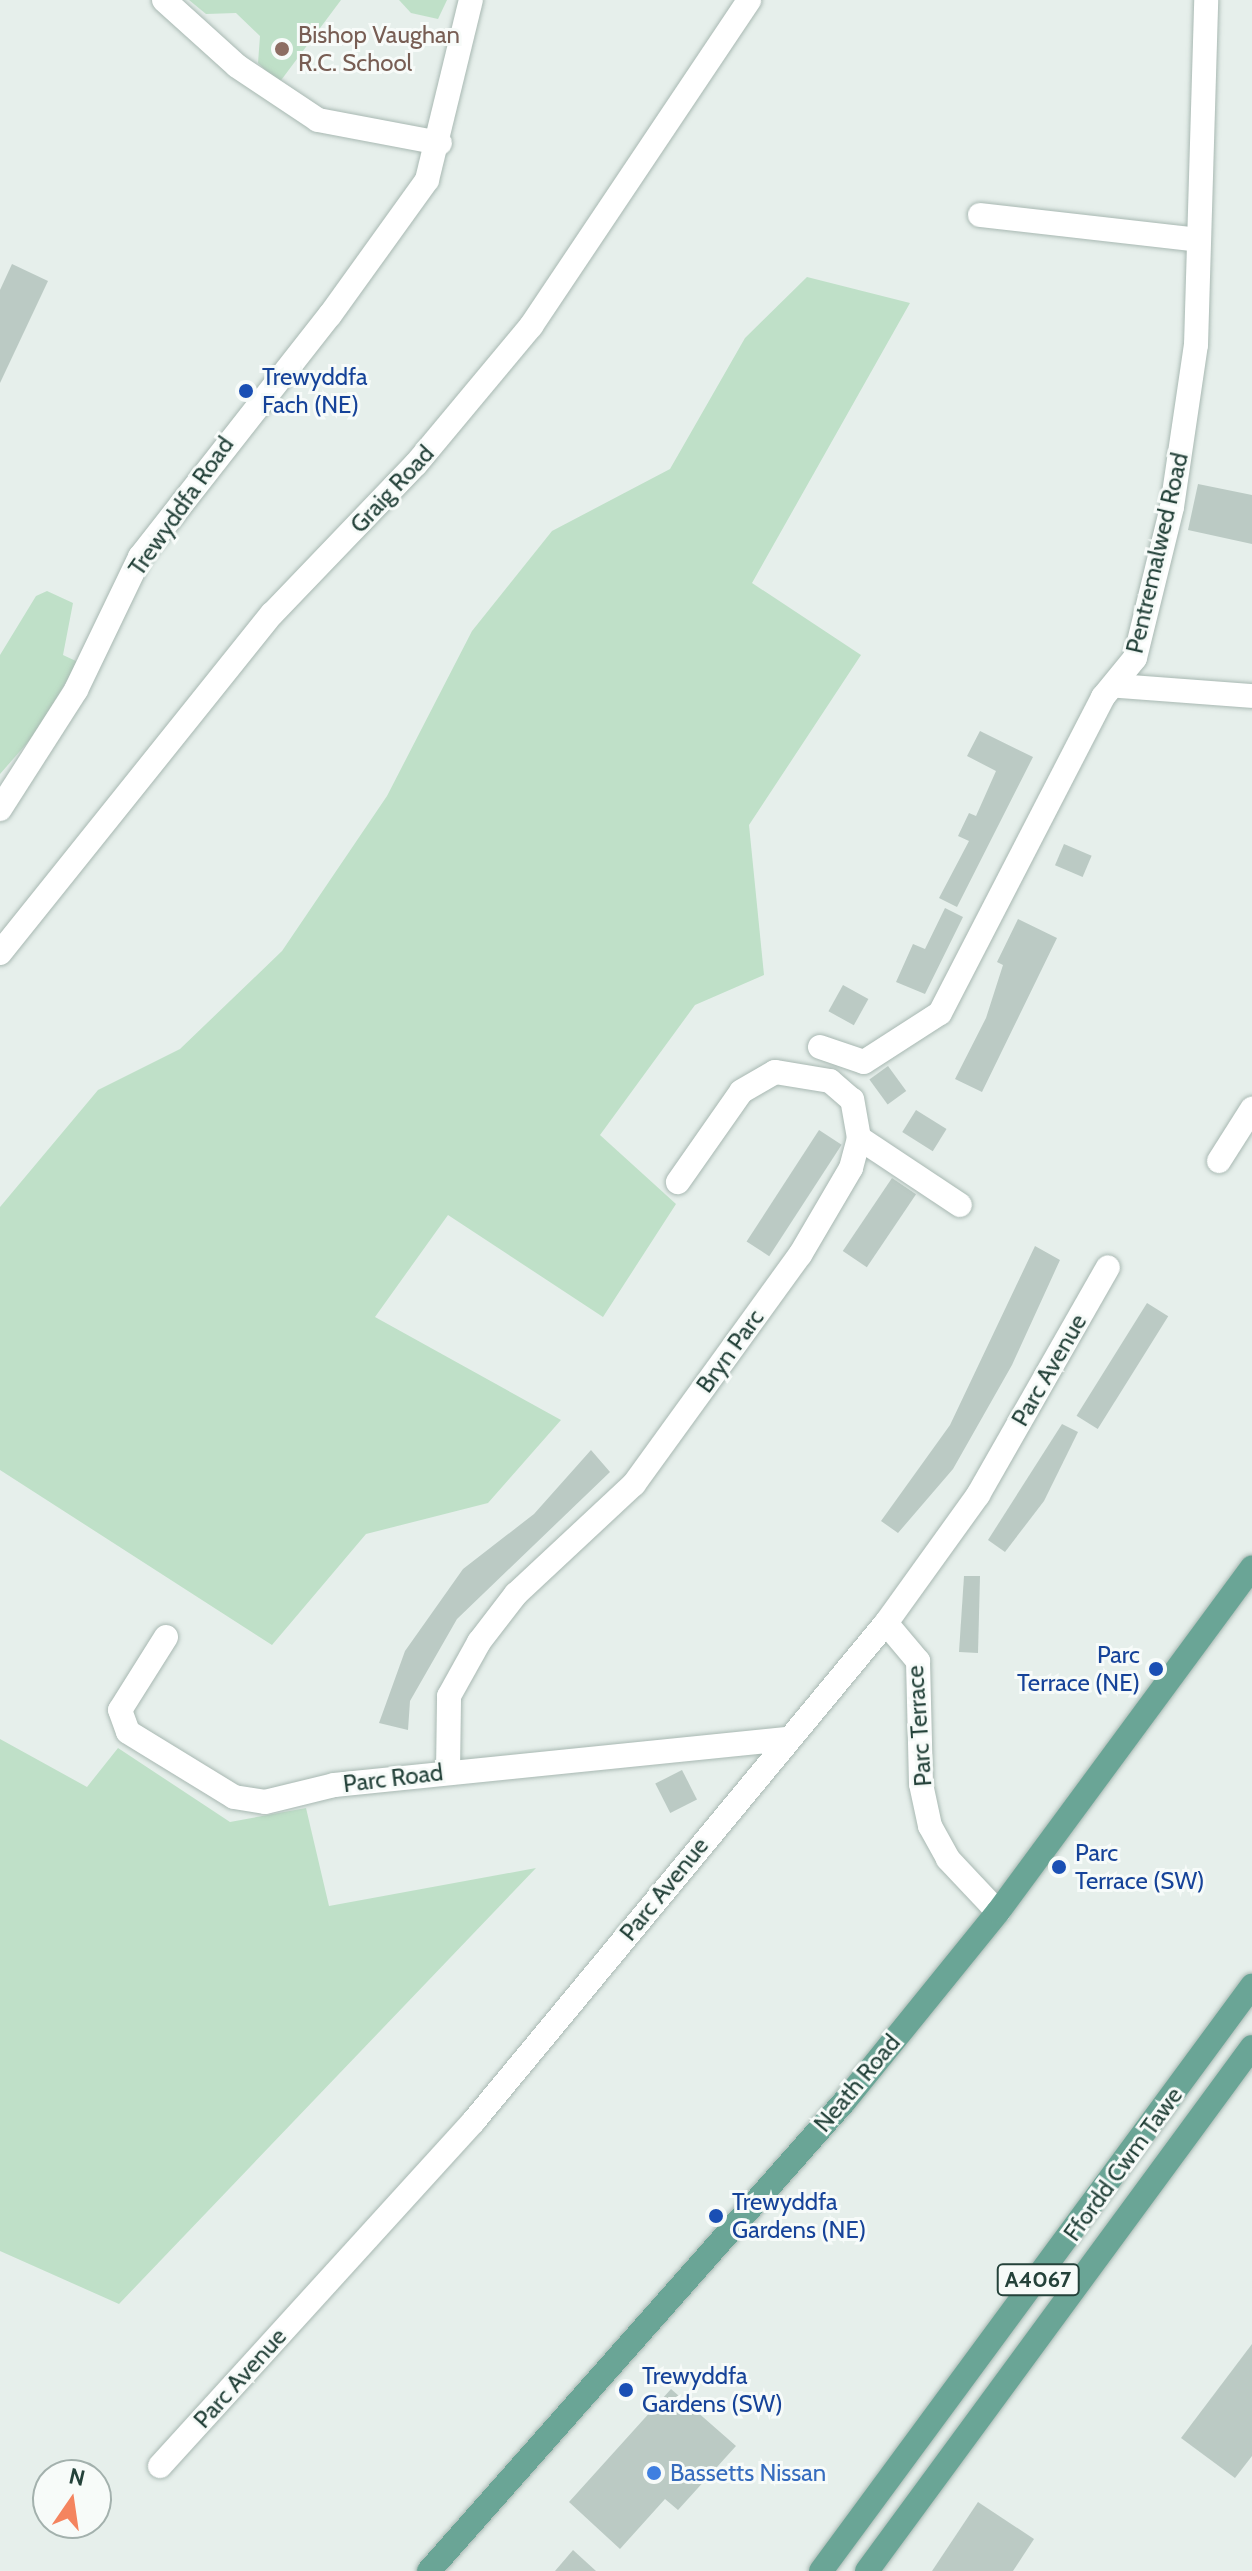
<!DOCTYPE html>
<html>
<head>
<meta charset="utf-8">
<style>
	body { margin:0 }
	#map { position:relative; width:1252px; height:2571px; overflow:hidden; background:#e6efeb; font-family:Cabin,sans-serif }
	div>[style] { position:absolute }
	.green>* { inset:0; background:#bfe0c8 }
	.building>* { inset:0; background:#bbcac4; transform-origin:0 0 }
	.roads { filter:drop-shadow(0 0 2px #a8b8b2) drop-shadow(0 0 2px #a8b8b2) }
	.minor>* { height:24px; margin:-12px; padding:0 12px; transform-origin:12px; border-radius:12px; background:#fff }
	.major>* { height:24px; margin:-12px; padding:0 12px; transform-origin:12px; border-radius:12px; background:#6aa596 }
	.dots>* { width:22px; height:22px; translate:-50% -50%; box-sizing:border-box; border:4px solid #f7fbf9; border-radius:50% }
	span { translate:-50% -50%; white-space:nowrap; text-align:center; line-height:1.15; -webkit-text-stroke:6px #f7fbf9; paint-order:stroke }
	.shield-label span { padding:2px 6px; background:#f7fbf9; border:2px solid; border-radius:6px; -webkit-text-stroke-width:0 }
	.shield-label { font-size:22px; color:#24423a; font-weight:700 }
	.education-label { font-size:24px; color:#785e54 }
	.left { translate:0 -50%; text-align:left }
	.transit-label { font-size:24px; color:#164399 }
	.right { translate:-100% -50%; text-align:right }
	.street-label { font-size:24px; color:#24423a }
	.shop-label { font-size:24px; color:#366cbe }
	.north { position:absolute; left:32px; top:2459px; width:80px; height:80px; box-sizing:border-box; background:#f7fbf9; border:2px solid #a3b1ad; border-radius:50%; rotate:13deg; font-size:22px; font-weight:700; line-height:32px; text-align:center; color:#24423a }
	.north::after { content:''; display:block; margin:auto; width:28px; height:36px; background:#f4845f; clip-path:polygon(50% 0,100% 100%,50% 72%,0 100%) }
</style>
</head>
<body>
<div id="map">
	<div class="green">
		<i style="clip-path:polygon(189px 0,341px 0,279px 83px,258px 63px,260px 36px,236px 13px,206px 14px)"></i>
		<i style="clip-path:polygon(399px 0,447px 0,438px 19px,411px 13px)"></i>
		<i style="clip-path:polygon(807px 277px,910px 303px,752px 583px,861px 655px,749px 825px,764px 975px,695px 1005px,600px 1135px,676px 1204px,603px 1317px,448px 1215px,375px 1317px,561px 1420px,488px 1503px,366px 1534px,272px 1645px,0 1470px,0 1207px,98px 1090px,180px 1049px,282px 951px,387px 796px,472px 631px,552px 531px,670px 469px,745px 338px)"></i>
		<i style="clip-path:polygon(47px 591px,73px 603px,63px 655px,78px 662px,35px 734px,0 774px,0 655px,36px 596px)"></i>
		<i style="clip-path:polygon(0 1739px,87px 1787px,118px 1748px,230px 1822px,306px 1808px,329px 1906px,536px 1868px,119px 2304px,0 2251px)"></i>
	</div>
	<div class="building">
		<i style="clip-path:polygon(12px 264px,48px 281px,0 383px,0 290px)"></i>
		<i style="clip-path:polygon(1198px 484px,1252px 495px,1252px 544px,1188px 530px)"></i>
		<i style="clip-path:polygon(980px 731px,1033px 757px,957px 907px,939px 898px,969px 841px,958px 836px,969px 813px,976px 816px,996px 771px,967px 756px)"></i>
		<i style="left:1064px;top:844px;width:30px;height:23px;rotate:23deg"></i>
		<i style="clip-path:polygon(945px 908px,963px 917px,925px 994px,896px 982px,913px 944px,925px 949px)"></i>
		<i style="clip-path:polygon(1018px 919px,1057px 938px,982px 1092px,955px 1079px,986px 1018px,1003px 965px,997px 962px)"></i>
		<i style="left:843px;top:985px;width:29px;height:30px;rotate:29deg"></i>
		<i style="left:888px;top:1066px;width:31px;height:23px;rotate:54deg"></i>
		<i style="left:916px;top:1110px;width:36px;height:26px;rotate:32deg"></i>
		<i style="left:819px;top:1130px;width:27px;height:133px;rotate:33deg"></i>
		<i style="left:892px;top:1178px;width:29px;height:88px;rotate:34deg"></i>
		<i style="clip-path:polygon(1035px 1246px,1060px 1260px,1012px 1365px,953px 1469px,898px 1533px,881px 1521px,950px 1425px)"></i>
		<i style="left:1147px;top:1303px;width:25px;height:133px;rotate:32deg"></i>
		<i style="clip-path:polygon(1062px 1424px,1078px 1432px,1044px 1501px,1005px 1552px,988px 1540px)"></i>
		<i style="clip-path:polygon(591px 1450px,610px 1472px,457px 1619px,410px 1701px,408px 1730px,379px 1723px,405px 1651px,463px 1569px,534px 1514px)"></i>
		<i style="clip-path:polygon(964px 1576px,980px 1576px,978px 1653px,959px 1652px)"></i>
		<i style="left:682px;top:1770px;width:33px;height:30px;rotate:63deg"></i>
		<i style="clip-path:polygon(1252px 2344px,1252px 2456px,1235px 2478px,1181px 2438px)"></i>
		<i style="clip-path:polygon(671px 2389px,736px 2446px,678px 2510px,665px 2499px,620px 2549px,569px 2502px)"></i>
		<i style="clip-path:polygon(978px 2502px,1034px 2539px,1013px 2571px,932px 2571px)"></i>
		<i style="clip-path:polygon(573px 2550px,596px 2571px,555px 2571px)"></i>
	</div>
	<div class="roads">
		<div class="minor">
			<i style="left:164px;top:0;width:98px;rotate:42.1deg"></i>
			<i style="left:237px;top:66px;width:97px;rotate:33.7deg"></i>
			<i style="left:318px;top:120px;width:124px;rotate:10.7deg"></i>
			<i style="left:980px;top:215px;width:219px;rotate:6.5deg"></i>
			<i style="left:1119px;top:686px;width:133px;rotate:4.3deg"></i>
			<i style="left:0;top:809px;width:141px;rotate:-57.4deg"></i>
			<i style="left:76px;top:690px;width:148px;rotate:-64.3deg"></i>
			<i style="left:140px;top:557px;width:308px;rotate:-51.9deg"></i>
			<i style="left:330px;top:315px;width:166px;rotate:-54.3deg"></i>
			<i style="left:427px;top:180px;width:185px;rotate:-76.3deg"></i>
			<i style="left:0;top:953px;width:435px;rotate:-51.3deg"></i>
			<i style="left:272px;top:614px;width:208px;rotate:-46.2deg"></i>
			<i style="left:416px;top:464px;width:180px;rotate:-50.2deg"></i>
			<i style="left:531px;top:326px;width:392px;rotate:-56.2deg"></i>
			<i style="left:820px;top:1047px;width:46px;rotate:18.8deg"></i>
			<i style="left:864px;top:1062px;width:90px;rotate:-32.8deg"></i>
			<i style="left:940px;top:1013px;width:356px;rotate:-62.7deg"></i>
			<i style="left:1103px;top:697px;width:50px;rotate:-50.6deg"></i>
			<i style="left:1135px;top:658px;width:155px;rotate:-76.2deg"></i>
			<i style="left:1172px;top:507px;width:164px;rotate:-81.6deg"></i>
			<i style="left:1196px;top:345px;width:345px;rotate:-88.3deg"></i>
			<i style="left:859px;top:1138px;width:121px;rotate:33.6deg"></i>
			<i style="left:1219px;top:1161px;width:62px;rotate:-57.6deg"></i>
			<i style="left:886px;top:1623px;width:50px;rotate:49.9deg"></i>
			<i style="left:918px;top:1661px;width:123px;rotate:88.6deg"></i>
			<i style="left:921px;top:1784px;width:43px;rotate:77.9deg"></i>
			<i style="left:930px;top:1826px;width:38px;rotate:61deg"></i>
			<i style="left:948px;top:1859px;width:73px;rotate:46.7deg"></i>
			<i style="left:166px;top:1637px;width:86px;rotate:122.2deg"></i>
			<i style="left:120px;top:1710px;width:23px;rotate:70deg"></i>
			<i style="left:128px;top:1732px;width:124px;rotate:31.5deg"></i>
			<i style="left:234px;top:1797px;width:31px;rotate:9deg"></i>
			<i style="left:265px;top:1802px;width:71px;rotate:-13.8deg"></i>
			<i style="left:334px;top:1785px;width:455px;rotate:-5.8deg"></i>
			<i style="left:448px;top:1772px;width:76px;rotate:-89.2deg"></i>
			<i style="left:449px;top:1696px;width:62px;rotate:-60.9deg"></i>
			<i style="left:479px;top:1642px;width:61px;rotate:-52.4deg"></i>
			<i style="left:516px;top:1594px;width:161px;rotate:-43deg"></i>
			<i style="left:634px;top:1484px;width:283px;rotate:-54.1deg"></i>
			<i style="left:800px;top:1255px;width:101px;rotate:-59.6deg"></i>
			<i style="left:851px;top:1168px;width:31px;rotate:-75deg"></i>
			<i style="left:859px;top:1138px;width:39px;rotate:-100deg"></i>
			<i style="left:852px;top:1100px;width:29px;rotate:-139deg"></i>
			<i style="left:830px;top:1081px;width:56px;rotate:-170.7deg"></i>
			<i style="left:775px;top:1072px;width:39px;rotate:150deg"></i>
			<i style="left:741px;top:1092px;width:110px;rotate:125deg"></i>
			<i style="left:160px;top:2466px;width:465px;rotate:-47.7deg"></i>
			<i style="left:473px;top:2122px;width:648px;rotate:-50.39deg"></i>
			<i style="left:886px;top:1623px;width:158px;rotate:-54.3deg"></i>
			<i style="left:978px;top:1495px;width:262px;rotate:-60.3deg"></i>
		</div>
		<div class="major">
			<i style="left:429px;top:2571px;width:626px;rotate:-48.5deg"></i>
			<i style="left:844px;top:2102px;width:245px;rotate:-51deg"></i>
			<i style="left:998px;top:1912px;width:428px;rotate:-53.6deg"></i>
			<i style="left:821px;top:2571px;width:727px;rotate:-53.62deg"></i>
			<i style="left:867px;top:2571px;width:650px;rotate:-53.69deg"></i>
		</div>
	</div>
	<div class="dots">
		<i style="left:282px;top:49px;background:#8d6e63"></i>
		<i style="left:246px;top:391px;background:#1a4fb4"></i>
		<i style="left:1156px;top:1669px;background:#1a4fb4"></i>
		<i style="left:1059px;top:1867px;background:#1a4fb4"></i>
		<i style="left:716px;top:2216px;background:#1a4fb4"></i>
		<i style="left:626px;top:2390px;background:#1a4fb4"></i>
		<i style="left:654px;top:2473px;background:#3f7fe0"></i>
	</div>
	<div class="shield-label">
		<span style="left:1038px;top:2280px">A4067</span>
	</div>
	<div class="education-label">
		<span class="left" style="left:298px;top:49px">Bishop Vaughan<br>R.C. School</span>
	</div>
	<div class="transit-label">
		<span class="left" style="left:262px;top:391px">Trewyddfa<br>Fach (NE)</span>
		<span class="right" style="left:1140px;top:1669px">Parc<br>Terrace (NE)</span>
		<span class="left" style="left:1075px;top:1867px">Parc<br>Terrace (SW)</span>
		<span class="left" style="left:732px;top:2216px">Trewyddfa<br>Gardens (NE)</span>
		<span class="left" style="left:642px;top:2390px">Trewyddfa<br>Gardens (SW)</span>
	</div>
	<div class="street-label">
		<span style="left:392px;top:489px;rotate:-47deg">Graig Road</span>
		<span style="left:181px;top:506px;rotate:-55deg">Trewyddfa Road</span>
		<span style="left:1157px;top:553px;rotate:-77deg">Pentremalwed Road</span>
		<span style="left:730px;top:1351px;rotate:-54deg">Bryn Parc</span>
		<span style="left:1049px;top:1370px;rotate:-60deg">Parc Avenue</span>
		<span style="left:919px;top:1726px;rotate:-94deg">Parc Terrace</span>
		<span style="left:393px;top:1778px;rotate:-7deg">Parc Road</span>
		<span style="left:664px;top:1889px;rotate:-51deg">Parc Avenue</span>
		<span style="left:857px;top:2083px;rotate:-50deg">Neath Road</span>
		<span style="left:1123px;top:2164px;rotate:-54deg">Ffordd Cwm Tawe</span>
		<span style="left:240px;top:2378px;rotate:-48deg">Parc Avenue</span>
	</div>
	<div class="shop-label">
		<span class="left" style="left:670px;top:2473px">Bassetts Nissan</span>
	</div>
	<div class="north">N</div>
</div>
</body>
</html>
